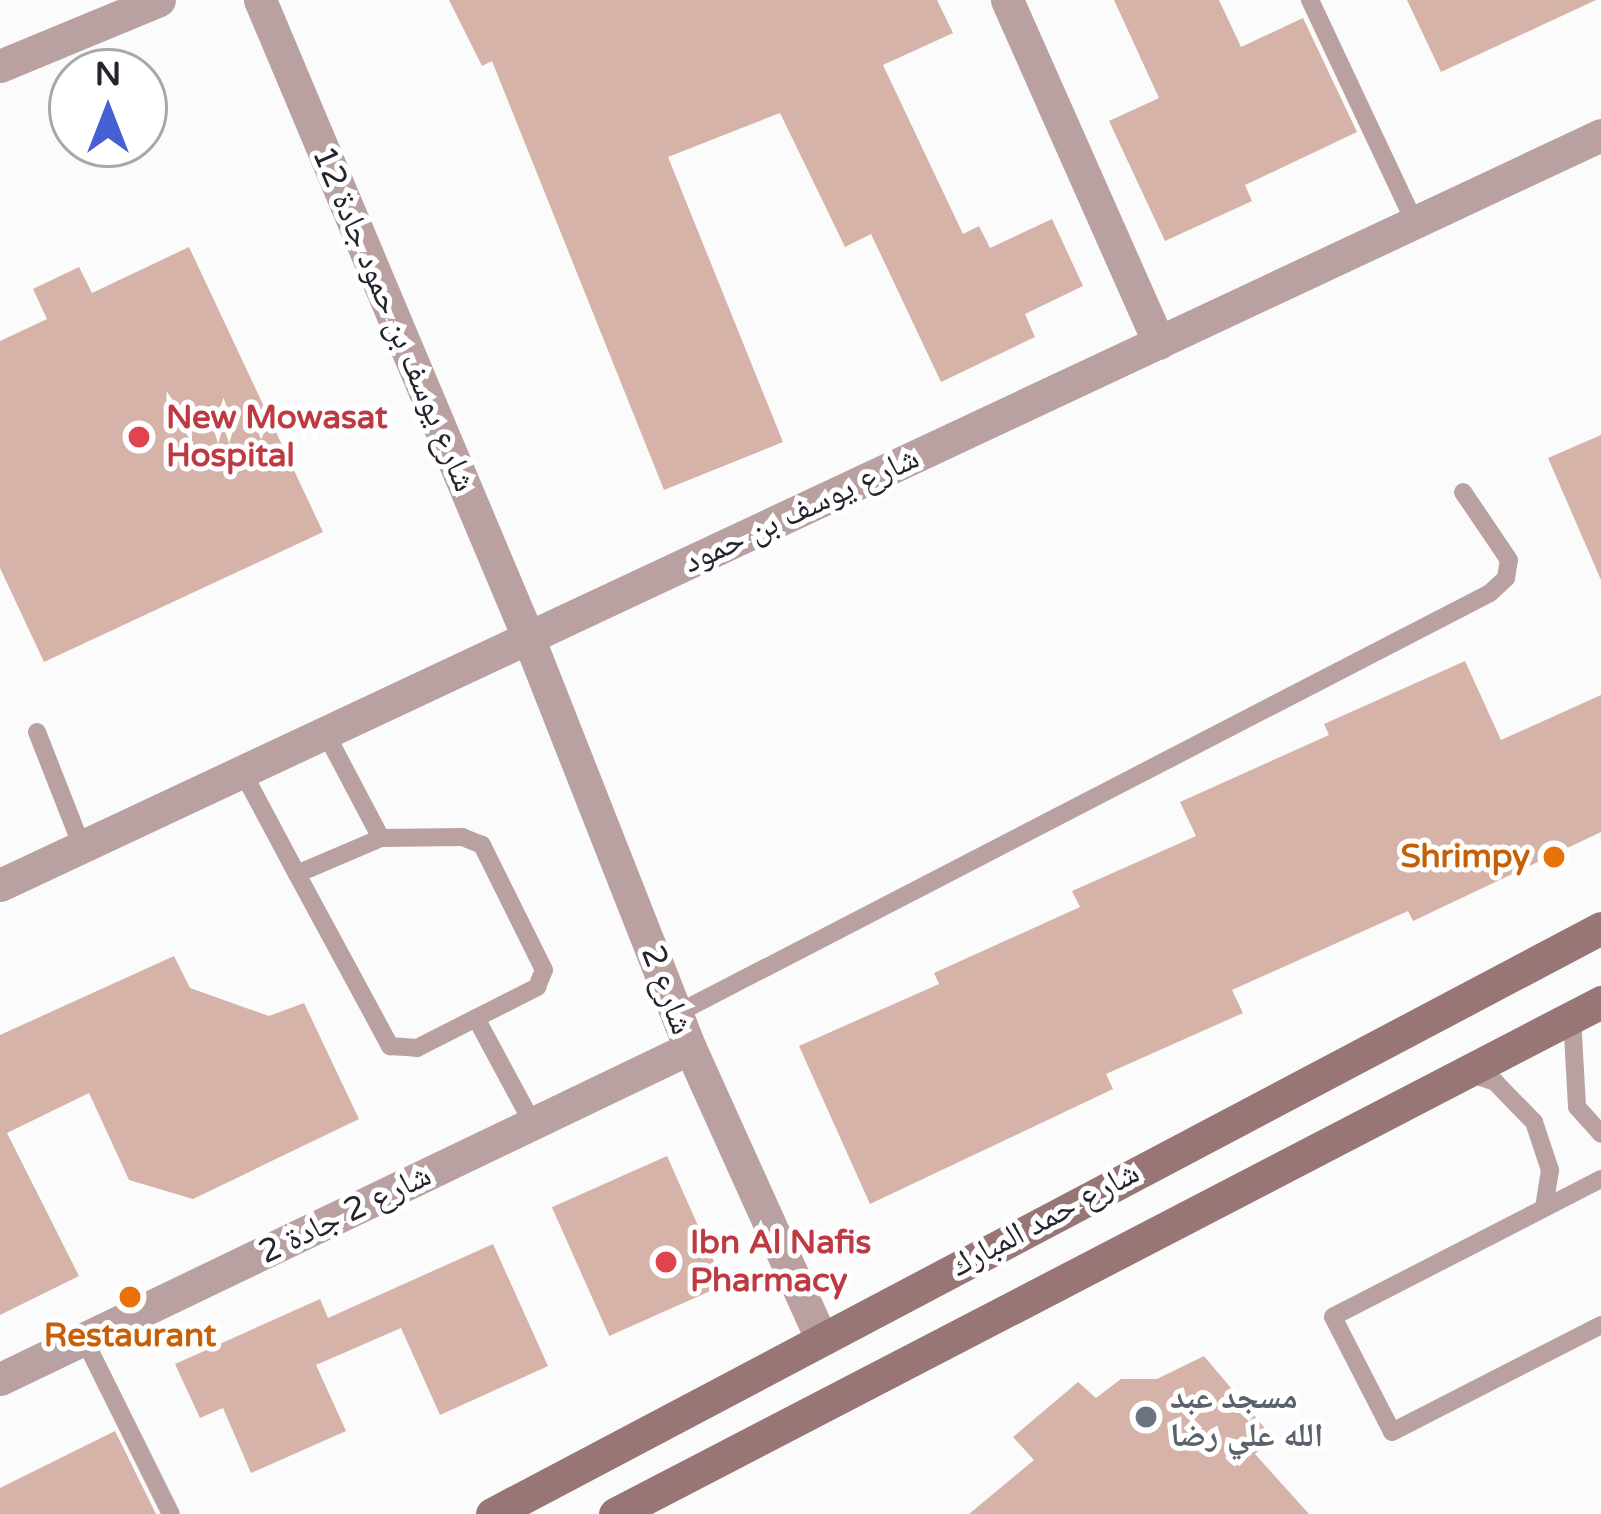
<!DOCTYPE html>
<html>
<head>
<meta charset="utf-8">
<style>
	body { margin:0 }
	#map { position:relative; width:1601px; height:1514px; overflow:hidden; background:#fbfbfb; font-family:"Varela Round","Noto Naskh Arabic",sans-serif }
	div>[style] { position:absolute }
	.building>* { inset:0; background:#d5b3a8; transform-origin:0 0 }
	.service>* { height:18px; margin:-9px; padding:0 9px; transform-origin:9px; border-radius:9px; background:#baa1a1 }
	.minor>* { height:33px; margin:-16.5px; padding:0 16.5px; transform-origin:16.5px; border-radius:16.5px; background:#baa1a1 }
	.secondary>* { height:33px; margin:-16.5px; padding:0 16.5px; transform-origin:16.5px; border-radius:16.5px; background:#997676 }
	.dots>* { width:33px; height:33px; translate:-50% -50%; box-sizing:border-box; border:6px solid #fff; border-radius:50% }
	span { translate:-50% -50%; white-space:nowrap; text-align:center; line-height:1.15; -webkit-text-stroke:10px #fff; paint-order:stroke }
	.street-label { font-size:33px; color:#272430 }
	.health-label { font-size:33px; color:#be3a42; font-weight:700 }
	.left { translate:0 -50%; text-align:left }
	.food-label { font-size:33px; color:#c56008; font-weight:700 }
	.right { translate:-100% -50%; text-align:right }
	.worship-label { font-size:33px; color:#5b616d; font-weight:700 }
	.north { position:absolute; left:48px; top:48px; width:120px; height:120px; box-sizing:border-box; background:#fff; border:3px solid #a9a7ac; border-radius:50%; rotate:0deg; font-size:33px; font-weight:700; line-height:48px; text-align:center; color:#272430 }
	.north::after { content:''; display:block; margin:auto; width:42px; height:54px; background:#4460d3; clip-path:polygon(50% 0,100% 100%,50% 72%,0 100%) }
</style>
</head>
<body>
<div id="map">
	<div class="building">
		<i style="clip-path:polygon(449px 0,937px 0,953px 33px,883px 65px,963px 234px,979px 226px,990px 248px,1052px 219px,1083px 286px,1025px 314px,1035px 337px,941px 382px,871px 234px,845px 247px,780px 113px,668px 157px,783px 442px,664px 490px,492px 61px,482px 66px)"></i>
		<i style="clip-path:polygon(1114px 0,1219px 0,1241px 47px,1303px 18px,1357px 132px,1245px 185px,1252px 201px,1165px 241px,1109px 121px,1159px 98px)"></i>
		<i style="clip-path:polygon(1407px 0,1596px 0,1441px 72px)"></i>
		<i style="clip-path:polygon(189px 247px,323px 532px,44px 662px,0 568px,0 341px,47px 319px,33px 289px,79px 267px,92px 293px)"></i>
		<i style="clip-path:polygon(1601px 435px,1601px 580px,1548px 458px)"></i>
		<i style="clip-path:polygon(1465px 661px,1501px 740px,1601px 695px,1601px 832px,1413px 921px,1408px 911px,1232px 990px,1243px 1013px,1106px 1074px,1113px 1089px,870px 1204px,799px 1046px,939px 984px,934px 973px,1080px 907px,1072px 891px,1196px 836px,1180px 802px,1329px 735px,1324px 724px)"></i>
		<i style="clip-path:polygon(174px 956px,190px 988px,269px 1016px,304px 1003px,359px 1119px,193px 1199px,129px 1180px,89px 1093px,7px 1133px,79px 1276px,0 1315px,0 1035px)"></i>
		<i style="left:667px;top:1156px;width:141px;height:126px;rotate:66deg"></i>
		<i style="clip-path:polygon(493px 1244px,548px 1366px,440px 1415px,401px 1328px,316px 1365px,346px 1431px,251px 1473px,223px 1408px,200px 1418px,175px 1364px,320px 1299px,328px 1318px)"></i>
		<i style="clip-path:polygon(1204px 1356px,1273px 1438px,1255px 1454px,1309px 1514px,969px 1514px,1034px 1460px,1013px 1437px,1078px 1382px,1096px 1398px,1121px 1379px,1157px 1379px)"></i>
		<i style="clip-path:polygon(115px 1431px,156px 1514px,0 1514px,0 1488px)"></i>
	</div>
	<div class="service">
		<i style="left:1310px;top:0;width:242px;rotate:64.8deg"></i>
		<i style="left:37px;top:732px;width:123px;rotate:68.6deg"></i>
		<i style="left:325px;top:732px;width:120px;rotate:62.2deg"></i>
		<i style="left:242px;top:771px;width:117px;rotate:61.9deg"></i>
		<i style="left:297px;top:874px;width:196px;rotate:61.6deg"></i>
		<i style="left:390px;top:1046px;width:27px;rotate:4deg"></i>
		<i style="left:417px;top:1048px;width:135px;rotate:-26.9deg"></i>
		<i style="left:537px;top:987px;width:18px;rotate:-68deg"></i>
		<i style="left:544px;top:970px;width:140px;rotate:-116.4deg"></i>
		<i style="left:482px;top:845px;width:22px;rotate:-158deg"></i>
		<i style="left:462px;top:837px;width:81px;rotate:179.3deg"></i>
		<i style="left:381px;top:838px;width:91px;rotate:156.8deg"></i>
		<i style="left:676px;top:1014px;width:916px;rotate:-27.35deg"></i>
		<i style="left:1490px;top:593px;width:22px;rotate:-43deg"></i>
		<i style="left:1506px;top:578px;width:18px;rotate:-81deg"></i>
		<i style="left:1509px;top:560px;width:82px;rotate:-124.1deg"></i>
		<i style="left:1572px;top:1017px;width:90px;rotate:86.8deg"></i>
		<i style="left:1577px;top:1107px;width:36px;rotate:48deg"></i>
		<i style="left:476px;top:1018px;width:120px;rotate:61.7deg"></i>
		<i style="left:1465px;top:1072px;width:32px;rotate:18deg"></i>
		<i style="left:1495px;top:1082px;width:56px;rotate:45.7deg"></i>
		<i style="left:1534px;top:1122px;width:51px;rotate:71.6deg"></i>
		<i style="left:1550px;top:1170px;width:38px;rotate:99deg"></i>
		<i style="left:1601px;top:1179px;width:301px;rotate:152.8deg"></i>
		<i style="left:1333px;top:1317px;width:129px;rotate:62.8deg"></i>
		<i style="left:1392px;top:1432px;width:235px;rotate:-27.1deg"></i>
		<i style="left:84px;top:1339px;width:195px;rotate:63.6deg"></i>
	</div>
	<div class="minor">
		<i style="left:260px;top:0;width:691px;rotate:67.18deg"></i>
		<i style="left:528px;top:637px;width:442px;rotate:68.5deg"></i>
		<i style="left:690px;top:1048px;width:316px;rotate:65.7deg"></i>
		<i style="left:1007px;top:0;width:375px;rotate:66.1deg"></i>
		<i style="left:0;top:66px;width:172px;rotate:-22.5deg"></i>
		<i style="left:0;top:885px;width:1768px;rotate:-25.1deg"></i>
		<i style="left:0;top:1379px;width:765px;rotate:-25.63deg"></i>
	</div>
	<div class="secondary">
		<i style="left:492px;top:1514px;width:1254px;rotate:-27.85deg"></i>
		<i style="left:615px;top:1514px;width:1111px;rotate:-27.44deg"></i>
	</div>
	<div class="dots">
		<i style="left:139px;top:437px;background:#e0444e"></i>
		<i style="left:1554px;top:857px;background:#e8710a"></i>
		<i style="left:666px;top:1262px;background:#e0444e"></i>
		<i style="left:130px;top:1297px;background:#e8710a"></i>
		<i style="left:1146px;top:1417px;background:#6b7280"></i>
	</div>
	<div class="street-label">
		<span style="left:394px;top:319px;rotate:67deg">شارع يوسف بن حمود جادة 12</span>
		<span style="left:801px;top:510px;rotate:-25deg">شارع يوسف بن حمود</span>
		<span style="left:667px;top:990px;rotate:69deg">شارع 2</span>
		<span style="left:345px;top:1214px;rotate:-26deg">شارع 2 جادة 2</span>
		<span style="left:1045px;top:1219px;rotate:-28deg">شارع حمد المبارك</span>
	</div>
	<div class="health-label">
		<span class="left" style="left:166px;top:437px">New Mowasat<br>Hospital</span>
		<span class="left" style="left:690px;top:1262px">Ibn Al Nafis<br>Pharmacy</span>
	</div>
	<div class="food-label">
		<span class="right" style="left:1530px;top:857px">Shrimpy</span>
		<span style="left:130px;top:1336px">Restaurant</span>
	</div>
	<div class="worship-label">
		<span class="left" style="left:1170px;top:1417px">مسجد عبد<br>الله علي رضا</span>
	</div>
	<div class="north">N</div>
</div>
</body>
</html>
